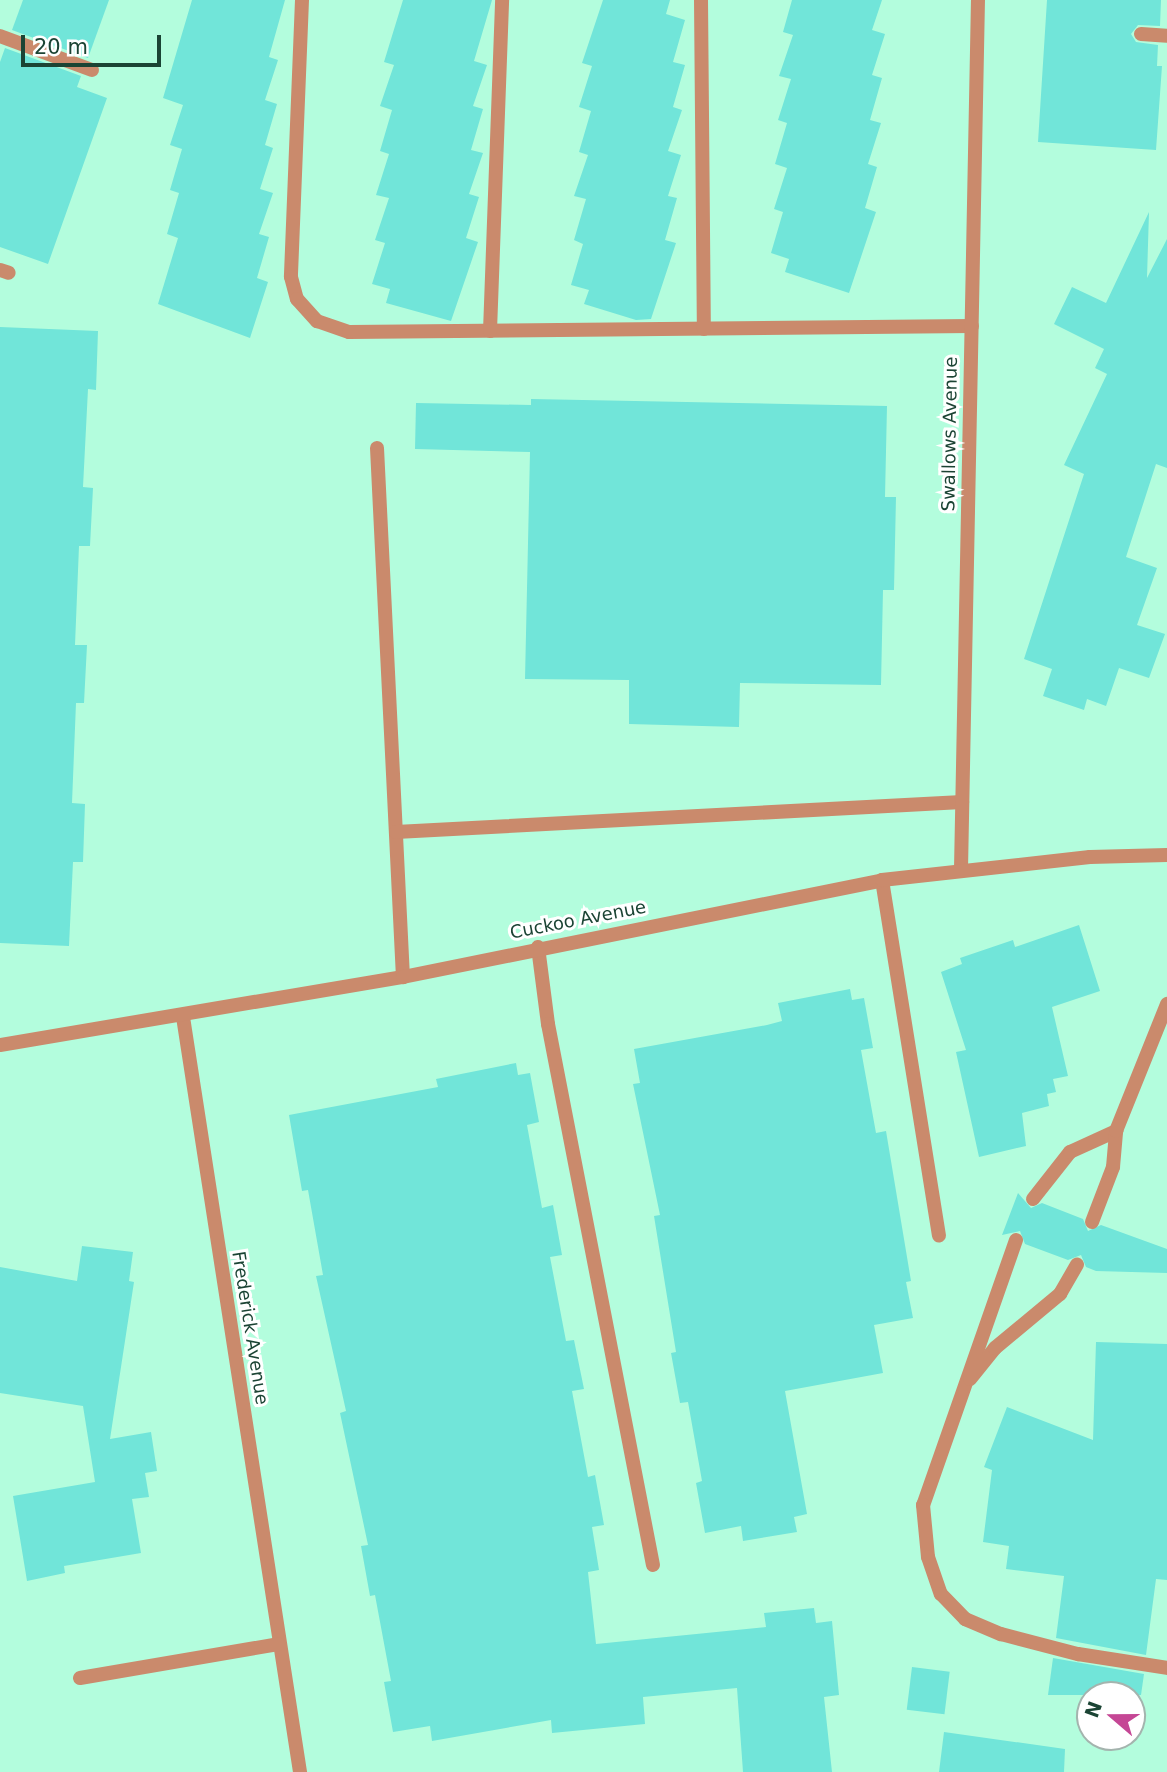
<!DOCTYPE html>
<html>
<head>
<meta charset="utf-8">
<style>
	body { margin:0 }
	#map { position:relative; width:1167px; height:1772px; overflow:hidden; background:#b3fddd; font-family:"DejaVu Sans",sans-serif }
	div>[style] { position:absolute }
	.building>* { inset:0; background:#71e5d9; transform-origin:0 0 }
	.lane>* { height:14px; margin:-7px; padding:0 7px; transform-origin:7px; border-radius:7px; background:#ca8a6c }
	.street>* { height:14px; margin:-7px; padding:0 7px; transform-origin:7px; border-radius:7px; background:#ca8a6c }
	span { translate:-50% -50%; white-space:nowrap; text-align:center; line-height:1.15; -webkit-text-stroke:6px #fff; paint-order:stroke }
	.street-label { font-size:18px; color:#1b4434 }
	.north { position:absolute; left:1076px; top:1681px; width:70px; height:70px; box-sizing:border-box; background:#fff; border:2px solid #a4b4ae; border-radius:50%; rotate:290deg; font-size:19px; font-weight:700; line-height:28px; text-align:center; color:#1b4434 }
	.north::after { content:''; display:block; margin:auto; width:24px; height:32px; background:#c54795; clip-path:polygon(50% 0,100% 100%,50% 72%,0 100%) }
	.scale { position:absolute; left:21px; top:35px; width:140px; height:32px; box-sizing:border-box; border:4px solid #1b4434; border-top:0; padding-left:9px; font-size:21px; line-height:24px; white-space:nowrap; color:#1b4434; -webkit-text-stroke:5px #fff; paint-order:stroke }
</style>
</head>
<body>
<div id="map">
	<div class="building">
		<i style="clip-path:polygon(23px 0,109px 0,88px 58px,12px 30px)"></i>
		<i style="clip-path:polygon(192px 0,285px 0,269px 57px,278px 60px,265px 100px,277px 104px,265px 145px,273px 148px,260px 189px,273px 193px,259px 234px,269px 237px,257px 278px,268px 282px,250px 338px,158px 304px,178px 238px,167px 234px,179px 193px,170px 190px,182px 149px,170px 145px,183px 105px,163px 98px)"></i>
		<i style="clip-path:polygon(403px 0,492px 0,474px 61px,487px 65px,473px 106px,483px 109px,471px 150px,483px 153px,469px 194px,479px 197px,466px 238px,478px 242px,451px 321px,386px 303px,390px 289px,372px 284px,385px 243px,375px 240px,389px 198px,376px 195px,389px 154px,380px 151px,392px 110px,380px 106px,394px 65px,384px 62px)"></i>
		<i style="clip-path:polygon(603px 0,670px 0,666px 14px,685px 20px,673px 62px,685px 65px,673px 107px,682px 110px,668px 151px,681px 155px,668px 196px,677px 198px,665px 240px,676px 243px,651px 319px,636px 320px,584px 304px,589px 290px,571px 285px,583px 244px,574px 240px,586px 199px,574px 196px,588px 155px,579px 152px,591px 111px,579px 107px,592px 66px,582px 63px)"></i>
		<i style="clip-path:polygon(792px 0,882px 0,872px 30px,885px 34px,872px 75px,882px 78px,870px 120px,881px 123px,868px 164px,877px 167px,865px 208px,876px 212px,849px 293px,785px 272px,789px 259px,771px 253px,783px 212px,774px 209px,787px 168px,775px 164px,787px 123px,778px 120px,791px 79px,779px 76px,793px 35px,783px 32px)"></i>
		<i style="clip-path:polygon(1047px 0,1161px 0,1160px 26px,1138px 25px,1131px 34px,1136px 42px,1158px 45px,1157px 66px,1162px 66px,1156px 150px,1038px 142px)"></i>
		<i style="clip-path:polygon(5px 48px,81px 76px,77px 87px,107px 98px,48px 264px,0 247px,0 62px)"></i>
		<i style="clip-path:polygon(1149px 212px,1147px 278px,1167px 239px,1167px 468px,1156px 464px,1126px 557px,1157px 568px,1137px 625px,1165px 634px,1149px 678px,1119px 668px,1106px 706px,1087px 699px,1084px 710px,1043px 696px,1052px 669px,1024px 659px,1084px 474px,1064px 465px,1107px 374px,1095px 368px,1104px 349px,1054px 324px,1072px 287px,1106px 303px)"></i>
		<i style="clip-path:polygon(0 327px,98px 331px,96px 390px,88px 389px,83px 487px,93px 488px,90px 546px,79px 546px,75px 645px,87px 645px,84px 703px,76px 703px,72px 803px,85px 804px,83px 862px,73px 862px,69px 946px,0 943px)"></i>
		<i style="clip-path:polygon(531px 399px,887px 406px,885px 497px,896px 497px,894px 590px,883px 590px,881px 685px,740px 683px,739px 727px,629px 724px,629px 680px,525px 679px,530px 452px,415px 449px,416px 403px,531px 405px)"></i>
		<i style="clip-path:polygon(1079px 925px,1100px 991px,1052px 1007px,1068px 1076px,1053px 1079px,1056px 1092px,1047px 1094px,1049px 1106px,1022px 1113px,1026px 1146px,979px 1157px,956px 1052px,966px 1050px,941px 972px,962px 964px,960px 958px,1013px 940px,1015px 947px)"></i>
		<i style="clip-path:polygon(850px 989px,852px 1000px,864px 998px,873px 1048px,861px 1050px,876px 1133px,886px 1131px,911px 1281px,906px 1282px,913px 1318px,874px 1325px,883px 1373px,785px 1391px,807px 1514px,794px 1517px,797px 1532px,743px 1541px,741px 1526px,705px 1533px,696px 1483px,702px 1481px,688px 1402px,680px 1403px,671px 1353px,676px 1352px,654px 1216px,660px 1215px,633px 1084px,640px 1083px,634px 1049px,767px 1025px,782px 1021px,778px 1003px)"></i>
		<i style="clip-path:polygon(516px 1063px,518px 1075px,530px 1073px,539px 1122px,527px 1125px,542px 1208px,553px 1205px,562px 1255px,550px 1257px,566px 1341px,574px 1340px,584px 1389px,572px 1391px,588px 1477px,595px 1475px,604px 1525px,592px 1527px,599px 1570px,588px 1572px,596px 1644px,766px 1627px,764px 1613px,814px 1608px,816px 1623px,832px 1621px,839px 1695px,824px 1697px,832px 1772px,743px 1772px,737px 1688px,643px 1697px,645px 1724px,552px 1733px,551px 1720px,432px 1741px,430px 1726px,393px 1732px,384px 1682px,391px 1681px,375px 1595px,370px 1596px,361px 1546px,368px 1545px,340px 1413px,346px 1411px,316px 1276px,323px 1275px,308px 1190px,302px 1191px,289px 1115px,438px 1087px,436px 1079px)"></i>
		<i style="clip-path:polygon(1018px 1193px,1031px 1208px,1042px 1203px,1083px 1219px,1088px 1231px,1101px 1225px,1167px 1249px,1167px 1273px,1096px 1271px,1086px 1267px,1081px 1255px,1068px 1260px,1025px 1244px,1020px 1231px,1002px 1235px)"></i>
		<i style="clip-path:polygon(82px 1246px,133px 1252px,129px 1281px,134px 1282px,110px 1439px,151px 1432px,157px 1471px,145px 1473px,149px 1497px,132px 1499px,141px 1553px,64px 1566px,65px 1573px,27px 1581px,13px 1496px,95px 1482px,83px 1406px,0 1393px,0 1267px,77px 1281px)"></i>
		<i style="clip-path:polygon(1096px 1342px,1167px 1344px,1167px 1580px,1156px 1579px,1146px 1655px,1056px 1638px,1064px 1576px,1006px 1569px,1009px 1546px,983px 1542px,992px 1470px,984px 1467px,1007px 1407px,1093px 1440px)"></i>
		<i style="clip-path:polygon(1053px 1658px,1144px 1674px,1141px 1695px,1048px 1695px)"></i>
		<i style="left:912px;top:1667px;width:38px;height:43px;rotate:7deg"></i>
		<i style="clip-path:polygon(944px 1732px,1065px 1749px,1064px 1772px,939px 1772px)"></i>
	</div>
	<div class="lane">
		<i style="left:377px;top:448px;width:530px;rotate:87.19deg"></i>
		<i style="left:396px;top:832px;width:567px;rotate:-3.03deg"></i>
		<i style="left:1033px;top:1199px;width:60px;rotate:-51.8deg"></i>
		<i style="left:1070px;top:1152px;width:51px;rotate:-24.5deg"></i>
		<i style="left:1092px;top:1222px;width:59px;rotate:-69.1deg"></i>
		<i style="left:1113px;top:1167px;width:36px;rotate:-85deg"></i>
		<i style="left:1116px;top:1131px;width:137px;rotate:-68.1deg"></i>
		<i style="left:1016px;top:1240px;width:281px;rotate:109.3deg"></i>
		<i style="left:923px;top:1505px;width:52px;rotate:84.5deg"></i>
		<i style="left:928px;top:1557px;width:39px;rotate:71deg"></i>
		<i style="left:941px;top:1594px;width:35px;rotate:46deg"></i>
		<i style="left:965px;top:1619px;width:39px;rotate:23deg"></i>
		<i style="left:1001px;top:1634px;width:80px;rotate:14.6deg"></i>
		<i style="left:1078px;top:1654px;width:90px;rotate:8.9deg"></i>
		<i style="left:970px;top:1379px;width:40px;rotate:-51deg"></i>
		<i style="left:995px;top:1348px;width:85px;rotate:-39.7deg"></i>
		<i style="left:1060px;top:1294px;width:34px;rotate:-60deg"></i>
	</div>
	<div class="street">
		<i style="left:302px;top:0;width:277px;rotate:92.3deg"></i>
		<i style="left:291px;top:277px;width:23px;rotate:75deg"></i>
		<i style="left:297px;top:299px;width:30px;rotate:48deg"></i>
		<i style="left:317px;top:321px;width:34px;rotate:19deg"></i>
		<i style="left:349px;top:332px;width:623px;rotate:-0.55deg"></i>
		<i style="left:701px;top:0;width:329px;rotate:89.5deg"></i>
		<i style="left:1141px;top:34px;width:26px;rotate:4deg"></i>
		<i style="left:0;top:36px;width:98px;rotate:20.3deg"></i>
		<i style="left:0;top:270px;width:9px;rotate:18deg"></i>
		<i style="left:490px;top:331px;width:331px;rotate:-87.9deg"></i>
		<i style="left:961px;top:869px;width:869px;rotate:-88.88deg"></i>
		<i style="left:882px;top:880px;width:360px;rotate:80.9deg"></i>
		<i style="left:538px;top:947px;width:78px;rotate:82.6deg"></i>
		<i style="left:548px;top:1024px;width:551px;rotate:79.02deg"></i>
		<i style="left:183px;top:1017px;width:764px;rotate:81.19deg"></i>
		<i style="left:0;top:1045px;width:409px;rotate:-9.6deg"></i>
		<i style="left:403px;top:977px;width:489px;rotate:-11.4deg"></i>
		<i style="left:882px;top:880px;width:209px;rotate:-6.3deg"></i>
		<i style="left:1090px;top:857px;width:77px;rotate:-1.5deg"></i>
		<i style="left:80px;top:1678px;width:201px;rotate:-9.7deg"></i>
	</div>
	<div class="street-label">
		<span style="left:950px;top:434px;rotate:-89deg">Swallows Avenue</span>
		<span style="left:578px;top:920px;rotate:-11deg">Cuckoo Avenue</span>
		<span style="left:250px;top:1328px;rotate:81deg">Frederick Avenue</span>
	</div>
	<div class="north">N</div>
	<div class="scale">20 m</div>
</div>
</body>
</html>
